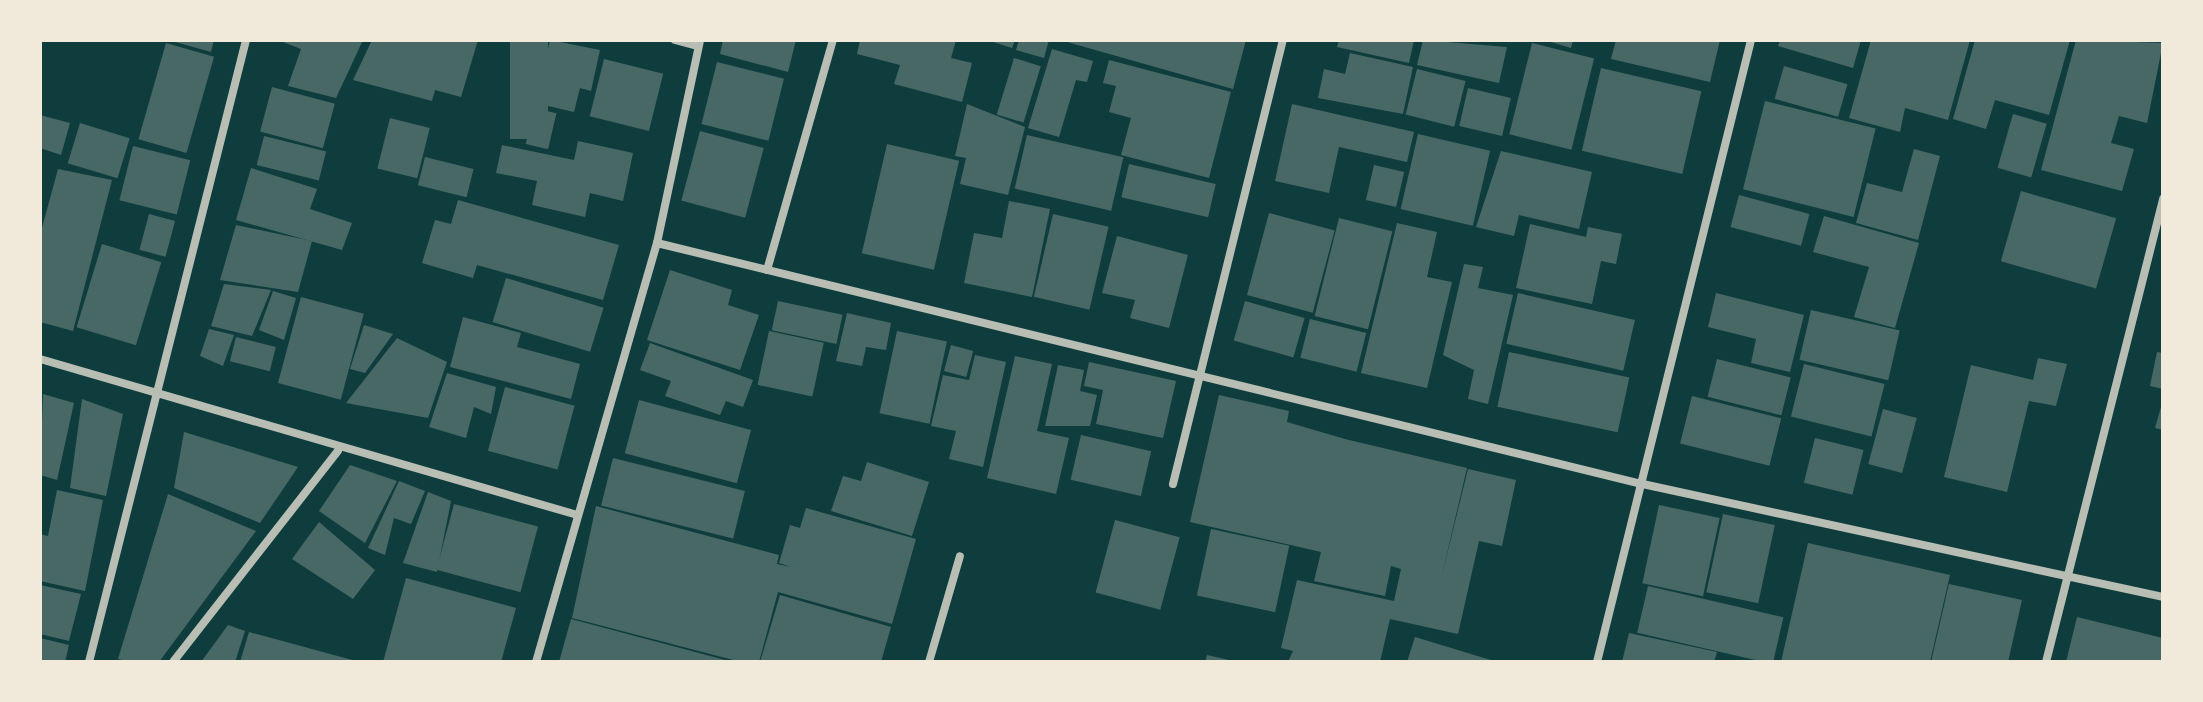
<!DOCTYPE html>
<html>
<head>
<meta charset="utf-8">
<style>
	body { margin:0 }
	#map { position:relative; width:2203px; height:702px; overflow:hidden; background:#0f3d3e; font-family:"Noto Sans",sans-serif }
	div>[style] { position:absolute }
	.building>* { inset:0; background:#486865; transform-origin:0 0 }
	.minor>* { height:8px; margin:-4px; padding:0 4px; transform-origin:4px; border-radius:4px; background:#b8beb3 }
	span { translate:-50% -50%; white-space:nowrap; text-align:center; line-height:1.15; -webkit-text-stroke:8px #f1e9da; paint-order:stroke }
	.frame { position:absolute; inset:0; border:42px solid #f1e9da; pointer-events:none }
</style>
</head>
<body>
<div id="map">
	<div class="building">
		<i style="clip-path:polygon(168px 40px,214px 40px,211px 52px)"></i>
		<i style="clip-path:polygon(278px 40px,363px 40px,336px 98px,288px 86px,301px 49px)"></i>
		<i style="clip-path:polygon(372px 40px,478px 40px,461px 97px,435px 90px,432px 101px,353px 80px)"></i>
		<i style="left:510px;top:40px;width:38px;height:99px"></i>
		<i style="clip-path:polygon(550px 40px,600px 50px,591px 91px,580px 88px,574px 112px,535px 103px)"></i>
		<i style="clip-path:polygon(723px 40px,796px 40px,788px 72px,720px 54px)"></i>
		<i style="clip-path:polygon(860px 40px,956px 40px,951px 58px,972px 63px,962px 102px,894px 84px,900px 65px,857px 54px)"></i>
		<i style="clip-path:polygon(987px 40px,1015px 40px,1012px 48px)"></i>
		<i style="clip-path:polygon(1019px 40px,1049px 40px,1044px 58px,1016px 50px)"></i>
		<i style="clip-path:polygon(1060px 40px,1246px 40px,1233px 89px)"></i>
		<i style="clip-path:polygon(1339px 40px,1414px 40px,1409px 63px,1337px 47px)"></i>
		<i style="clip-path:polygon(1423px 40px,1507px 47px,1499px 83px,1417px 65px)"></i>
		<i style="clip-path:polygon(1544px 40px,1573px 40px,1571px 48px)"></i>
		<i style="clip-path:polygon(1616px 40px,1720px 40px,1710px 82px,1611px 59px)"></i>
		<i style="clip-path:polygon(1780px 40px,1861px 40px,1853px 68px,1778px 46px)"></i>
		<i style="clip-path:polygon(1871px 40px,1970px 40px,1948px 120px,1905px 108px,1900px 132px,1849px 118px)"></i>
		<i style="clip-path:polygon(1975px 40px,2070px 40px,2049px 115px,1995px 100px,1986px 129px,1953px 119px)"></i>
		<i style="clip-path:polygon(2076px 40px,2163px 43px,2147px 123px,2119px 116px,2111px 143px,2134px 149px,2122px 191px,2041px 170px)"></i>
		<i style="left:166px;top:43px;width:50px;height:100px;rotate:16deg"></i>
		<i style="left:1532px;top:43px;width:64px;height:94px;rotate:14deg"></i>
		<i style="clip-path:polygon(1052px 49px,1093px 61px,1087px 82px,1076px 80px,1059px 137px,1028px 128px)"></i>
		<i style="clip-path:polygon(1350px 53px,1413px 67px,1403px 114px,1318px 98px,1324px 69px,1345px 74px)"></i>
		<i style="left:1014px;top:58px;width:28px;height:59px;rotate:17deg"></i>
		<i style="left:604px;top:59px;width:61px;height:59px;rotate:14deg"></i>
		<i style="clip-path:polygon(1109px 60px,1231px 92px,1209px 178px,1121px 155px,1131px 118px,1109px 112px,1116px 86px,1103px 83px)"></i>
		<i style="left:717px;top:62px;width:69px;height:64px;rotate:14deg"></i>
		<i style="left:1784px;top:66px;width:66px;height:34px;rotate:16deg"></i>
		<i style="left:1601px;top:68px;width:103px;height:85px;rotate:13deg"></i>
		<i style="left:1417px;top:69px;width:50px;height:47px;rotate:14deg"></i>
		<i style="left:272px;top:87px;width:65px;height:46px;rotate:15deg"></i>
		<i style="left:1468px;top:88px;width:44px;height:39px;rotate:13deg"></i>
		<i style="left:1765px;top:101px;width:114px;height:91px;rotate:14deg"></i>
		<i style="clip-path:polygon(967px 104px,1025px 127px,1008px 195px,960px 184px,966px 158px,955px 156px)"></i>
		<i style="clip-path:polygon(1292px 104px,1414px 132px,1407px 162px,1339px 147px,1329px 193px,1275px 181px)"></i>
		<i style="left:534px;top:108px;width:23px;height:37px;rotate:13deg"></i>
		<i style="left:2013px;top:114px;width:35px;height:56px;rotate:16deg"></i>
		<i style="clip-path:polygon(40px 115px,70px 123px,61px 155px,40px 148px)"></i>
		<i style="left:390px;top:118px;width:41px;height:52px;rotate:14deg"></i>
		<i style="left:80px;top:123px;width:52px;height:42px;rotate:17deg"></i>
		<i style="left:700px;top:131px;width:66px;height:72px;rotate:15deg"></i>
		<i style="left:1418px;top:134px;width:74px;height:77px;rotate:13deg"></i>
		<i style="left:1027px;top:135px;width:99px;height:55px;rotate:13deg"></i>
		<i style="left:264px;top:136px;width:64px;height:30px;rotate:14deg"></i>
		<i style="clip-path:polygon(578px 141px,633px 153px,623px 201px,590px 193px,585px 217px,532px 205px,537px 181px,496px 173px,502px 145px,574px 160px)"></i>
		<i style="left:887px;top:144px;width:74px;height:112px;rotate:13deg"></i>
		<i style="left:133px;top:146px;width:59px;height:56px;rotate:14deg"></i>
		<i style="clip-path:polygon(1914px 149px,1940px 156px,1918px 240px,1856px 223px,1867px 183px,1902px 192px)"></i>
		<i style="clip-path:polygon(1501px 151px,1592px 172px,1579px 229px,1519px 215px,1514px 236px,1476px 227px)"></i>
		<i style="left:425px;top:157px;width:50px;height:29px;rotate:14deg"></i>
		<i style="left:1129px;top:164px;width:89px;height:34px;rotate:13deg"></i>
		<i style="left:1374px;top:165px;width:31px;height:36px;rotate:13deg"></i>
		<i style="clip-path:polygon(251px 168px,317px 189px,310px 209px,352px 223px,342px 250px,236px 220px)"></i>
		<i style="clip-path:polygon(58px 169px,112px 180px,73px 331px,40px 322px,40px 235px)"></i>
		<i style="left:2021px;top:191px;width:99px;height:73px;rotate:16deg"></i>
		<i style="left:1739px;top:195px;width:73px;height:33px;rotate:15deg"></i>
		<i style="clip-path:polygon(458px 200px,619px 245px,603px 300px,477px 265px,473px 278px,422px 263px,435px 220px,451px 224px)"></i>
		<i style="clip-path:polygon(1009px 201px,1050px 209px,1032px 297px,964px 283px,974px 233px,1002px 238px)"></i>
		<i style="left:1269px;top:213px;width:68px;height:85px;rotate:15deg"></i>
		<i style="left:149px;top:214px;width:27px;height:37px;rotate:15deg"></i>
		<i style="left:1053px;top:214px;width:57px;height:85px;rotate:13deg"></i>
		<i style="clip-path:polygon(1824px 216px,1919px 243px,1895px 328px,1854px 317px,1869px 267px,1813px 252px)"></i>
		<i style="left:1339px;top:218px;width:55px;height:101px;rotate:14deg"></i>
		<i style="clip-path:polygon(1397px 223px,1437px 232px,1427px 277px,1452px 282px,1427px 388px,1361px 373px)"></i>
		<i style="clip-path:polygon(1530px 224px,1586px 237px,1588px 227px,1622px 234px,1616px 264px,1601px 261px,1592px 304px,1516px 288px)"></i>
		<i style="clip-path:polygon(236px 225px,312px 241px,298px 292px,220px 280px)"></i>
		<i style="clip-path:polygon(1117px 236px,1188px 255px,1169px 328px,1130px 318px,1135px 300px,1102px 293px)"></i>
		<i style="left:102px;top:244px;width:62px;height:87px;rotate:17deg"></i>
		<i style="clip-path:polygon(1464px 264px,1483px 267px,1478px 288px,1513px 295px,1488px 404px,1468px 399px,1474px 370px,1443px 355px)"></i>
		<i style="clip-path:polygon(670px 270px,732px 290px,728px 305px,759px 315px,740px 370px,647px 340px)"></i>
		<i style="left:506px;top:278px;width:102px;height:46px;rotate:17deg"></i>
		<i style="clip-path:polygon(224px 284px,271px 290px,252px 336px,211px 326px)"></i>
		<i style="clip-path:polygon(273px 291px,296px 298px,284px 340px,259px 330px)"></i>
		<i style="left:1518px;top:293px;width:120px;height:52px;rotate:13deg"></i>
		<i style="clip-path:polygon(1716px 293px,1804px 315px,1790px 372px,1751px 363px,1756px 339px,1708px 327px)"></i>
		<i style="left:301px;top:297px;width:65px;height:89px;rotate:15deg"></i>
		<i style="left:778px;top:301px;width:66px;height:30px;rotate:12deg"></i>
		<i style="left:1245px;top:301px;width:62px;height:41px;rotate:16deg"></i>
		<i style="left:1811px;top:310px;width:91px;height:51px;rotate:13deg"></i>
		<i style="clip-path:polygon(847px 313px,891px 323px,886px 350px,866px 347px,862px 366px,836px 361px)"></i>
		<i style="clip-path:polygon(463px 317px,521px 333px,517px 347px,580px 364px,571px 399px,450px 367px)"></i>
		<i style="left:1310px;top:319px;width:58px;height:40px;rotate:14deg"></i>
		<i style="clip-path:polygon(364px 325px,393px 334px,365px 373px,350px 369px)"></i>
		<i style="clip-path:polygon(209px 329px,234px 335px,223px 366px,200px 356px)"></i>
		<i style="left:769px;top:331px;width:56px;height:55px;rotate:12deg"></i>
		<i style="left:897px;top:331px;width:51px;height:84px;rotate:12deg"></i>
		<i style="left:236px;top:337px;width:41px;height:25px;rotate:14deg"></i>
		<i style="clip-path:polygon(397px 338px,447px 362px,428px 418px,346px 403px)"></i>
		<i style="clip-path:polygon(650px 343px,753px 380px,743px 407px,726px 401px,720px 415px,665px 396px,671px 381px,640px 370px)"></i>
		<i style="left:951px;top:345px;width:23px;height:27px;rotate:15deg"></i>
		<i style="left:1509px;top:352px;width:123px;height:56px;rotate:12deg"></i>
		<i style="clip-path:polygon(2157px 352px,2163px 353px,2163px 389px,2150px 386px)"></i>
		<i style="clip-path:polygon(975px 355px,1006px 362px,983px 467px,949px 459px,956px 431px,931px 426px,943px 375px,969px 380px)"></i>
		<i style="clip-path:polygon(1015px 356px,1052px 364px,1037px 431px,1069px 438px,1056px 494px,987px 478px)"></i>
		<i style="clip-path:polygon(2038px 358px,2067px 364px,2056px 406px,2029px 401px,2007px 492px,1944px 477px,1971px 365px,2033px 380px)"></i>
		<i style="left:1717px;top:359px;width:76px;height:39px;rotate:14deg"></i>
		<i style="clip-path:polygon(1089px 362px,1176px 381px,1163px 438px,1096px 424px,1103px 390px,1084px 386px)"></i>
		<i style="left:1804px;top:364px;width:83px;height:54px;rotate:14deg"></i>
		<i style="clip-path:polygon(1058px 365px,1084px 370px,1080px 391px,1097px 395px,1090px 426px,1045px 426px)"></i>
		<i style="clip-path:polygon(447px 373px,496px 387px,491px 414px,474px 407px,466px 438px,429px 427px)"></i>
		<i style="left:505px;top:387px;width:72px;height:66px;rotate:15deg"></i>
		<i style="clip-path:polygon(43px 394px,74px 403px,57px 480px,40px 475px)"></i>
		<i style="clip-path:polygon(1219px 395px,1289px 411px,1287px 422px,1345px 439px,1467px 468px,1441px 579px,1468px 469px,1516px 480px,1502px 546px,1479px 541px,1458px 634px,1390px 619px,1380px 662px,1288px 662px,1293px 651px,1281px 648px,1297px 580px,1394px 601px,1401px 569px,1391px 566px,1385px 596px,1314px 581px,1321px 552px,1190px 522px)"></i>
		<i style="left:1692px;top:396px;width:92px;height:49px;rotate:14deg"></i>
		<i style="clip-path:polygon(82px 399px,123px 414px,106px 496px,70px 488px)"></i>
		<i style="left:639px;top:400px;width:116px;height:55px;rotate:15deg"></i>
		<i style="clip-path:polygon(2163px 400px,2163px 430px,2155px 428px)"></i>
		<i style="left:1883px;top:409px;width:35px;height:57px;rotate:15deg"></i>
		<i style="clip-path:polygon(184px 432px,298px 467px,260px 523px,174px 488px)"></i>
		<i style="left:1081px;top:435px;width:72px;height:46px;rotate:13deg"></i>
		<i style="left:1815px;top:438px;width:50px;height:46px;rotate:14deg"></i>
		<i style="left:613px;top:458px;width:136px;height:49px;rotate:14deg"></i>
		<i style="clip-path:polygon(867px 462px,929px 482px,912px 536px,831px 511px,843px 476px,861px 481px)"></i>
		<i style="clip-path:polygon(350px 465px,397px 481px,365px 543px,319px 511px)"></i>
		<i style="clip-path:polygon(399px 481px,425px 491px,411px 524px,394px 518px,385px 555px,368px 548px)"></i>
		<i style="clip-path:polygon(57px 490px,103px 500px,85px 591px,40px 581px,40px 534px,48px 536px)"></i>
		<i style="clip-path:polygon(428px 492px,451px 501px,437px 572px,403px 563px)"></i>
		<i style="clip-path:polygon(168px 494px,256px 531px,159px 662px,131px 662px,118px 659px)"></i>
		<i style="left:454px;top:504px;width:87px;height:68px;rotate:15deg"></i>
		<i style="left:1659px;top:505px;width:62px;height:80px;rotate:12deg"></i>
		<i style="clip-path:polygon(596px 506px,779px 555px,777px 564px,791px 567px,779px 563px,790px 525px,800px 528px,806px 508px,916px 539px,892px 624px,778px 592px,759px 662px,741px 662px,572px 618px)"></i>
		<i style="left:1723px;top:514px;width:53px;height:80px;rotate:12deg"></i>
		<i style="left:1115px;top:520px;width:67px;height:75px;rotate:15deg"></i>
		<i style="clip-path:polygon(319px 522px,375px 570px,353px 599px,292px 559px)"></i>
		<i style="left:1211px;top:529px;width:80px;height:68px;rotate:12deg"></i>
		<i style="clip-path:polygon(1808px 543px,1950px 575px,1930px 662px,1781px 662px)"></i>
		<i style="clip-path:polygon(406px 578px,516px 608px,501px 662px,383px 662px)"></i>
		<i style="clip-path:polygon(1949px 584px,2022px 600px,2008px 662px,1931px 662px)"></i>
		<i style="clip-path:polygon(40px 585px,81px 594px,69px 641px,40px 634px)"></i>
		<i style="left:1648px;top:586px;width:139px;height:48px;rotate:13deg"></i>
		<i style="clip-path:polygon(780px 595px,891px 627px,881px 662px,760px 662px)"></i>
		<i style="clip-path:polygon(2077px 617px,2163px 638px,2163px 662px,2066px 662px)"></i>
		<i style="clip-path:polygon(571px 619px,729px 661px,729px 662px,559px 662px)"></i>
		<i style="clip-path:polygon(228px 625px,245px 631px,235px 662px,201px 662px)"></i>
		<i style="clip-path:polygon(249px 632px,356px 661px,356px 662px,240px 662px)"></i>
		<i style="clip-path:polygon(1629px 633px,1717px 652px,1714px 662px,1622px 662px)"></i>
		<i style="clip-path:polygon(1415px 637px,1494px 661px,1494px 662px,1407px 662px)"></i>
		<i style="clip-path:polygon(40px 638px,69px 645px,65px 662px,40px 662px)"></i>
		<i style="clip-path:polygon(1207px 655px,1233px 661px,1233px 662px,1205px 662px)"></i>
	</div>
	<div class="minor">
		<i style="left:675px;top:40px;width:24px;rotate:15deg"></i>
		<i style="left:657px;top:243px;width:1010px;rotate:13.75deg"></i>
		<i style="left:1638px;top:483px;width:537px;rotate:12.25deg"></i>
		<i style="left:767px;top:270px;width:239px;rotate:-74deg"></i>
		<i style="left:40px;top:359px;width:556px;rotate:16.19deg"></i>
		<i style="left:1173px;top:484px;width:457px;rotate:-76.1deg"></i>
		<i style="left:89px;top:662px;width:642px;rotate:-75.83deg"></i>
		<i style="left:173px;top:662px;width:268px;rotate:-52deg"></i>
		<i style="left:536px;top:662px;width:436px;rotate:-73.9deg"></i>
		<i style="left:657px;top:243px;width:208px;rotate:-78deg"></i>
		<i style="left:929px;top:662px;width:110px;rotate:-73.7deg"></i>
		<i style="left:1597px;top:662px;width:641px;rotate:-76.09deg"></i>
		<i style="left:2046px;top:662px;width:478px;rotate:-75.8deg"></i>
	</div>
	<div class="frame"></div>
</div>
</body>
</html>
